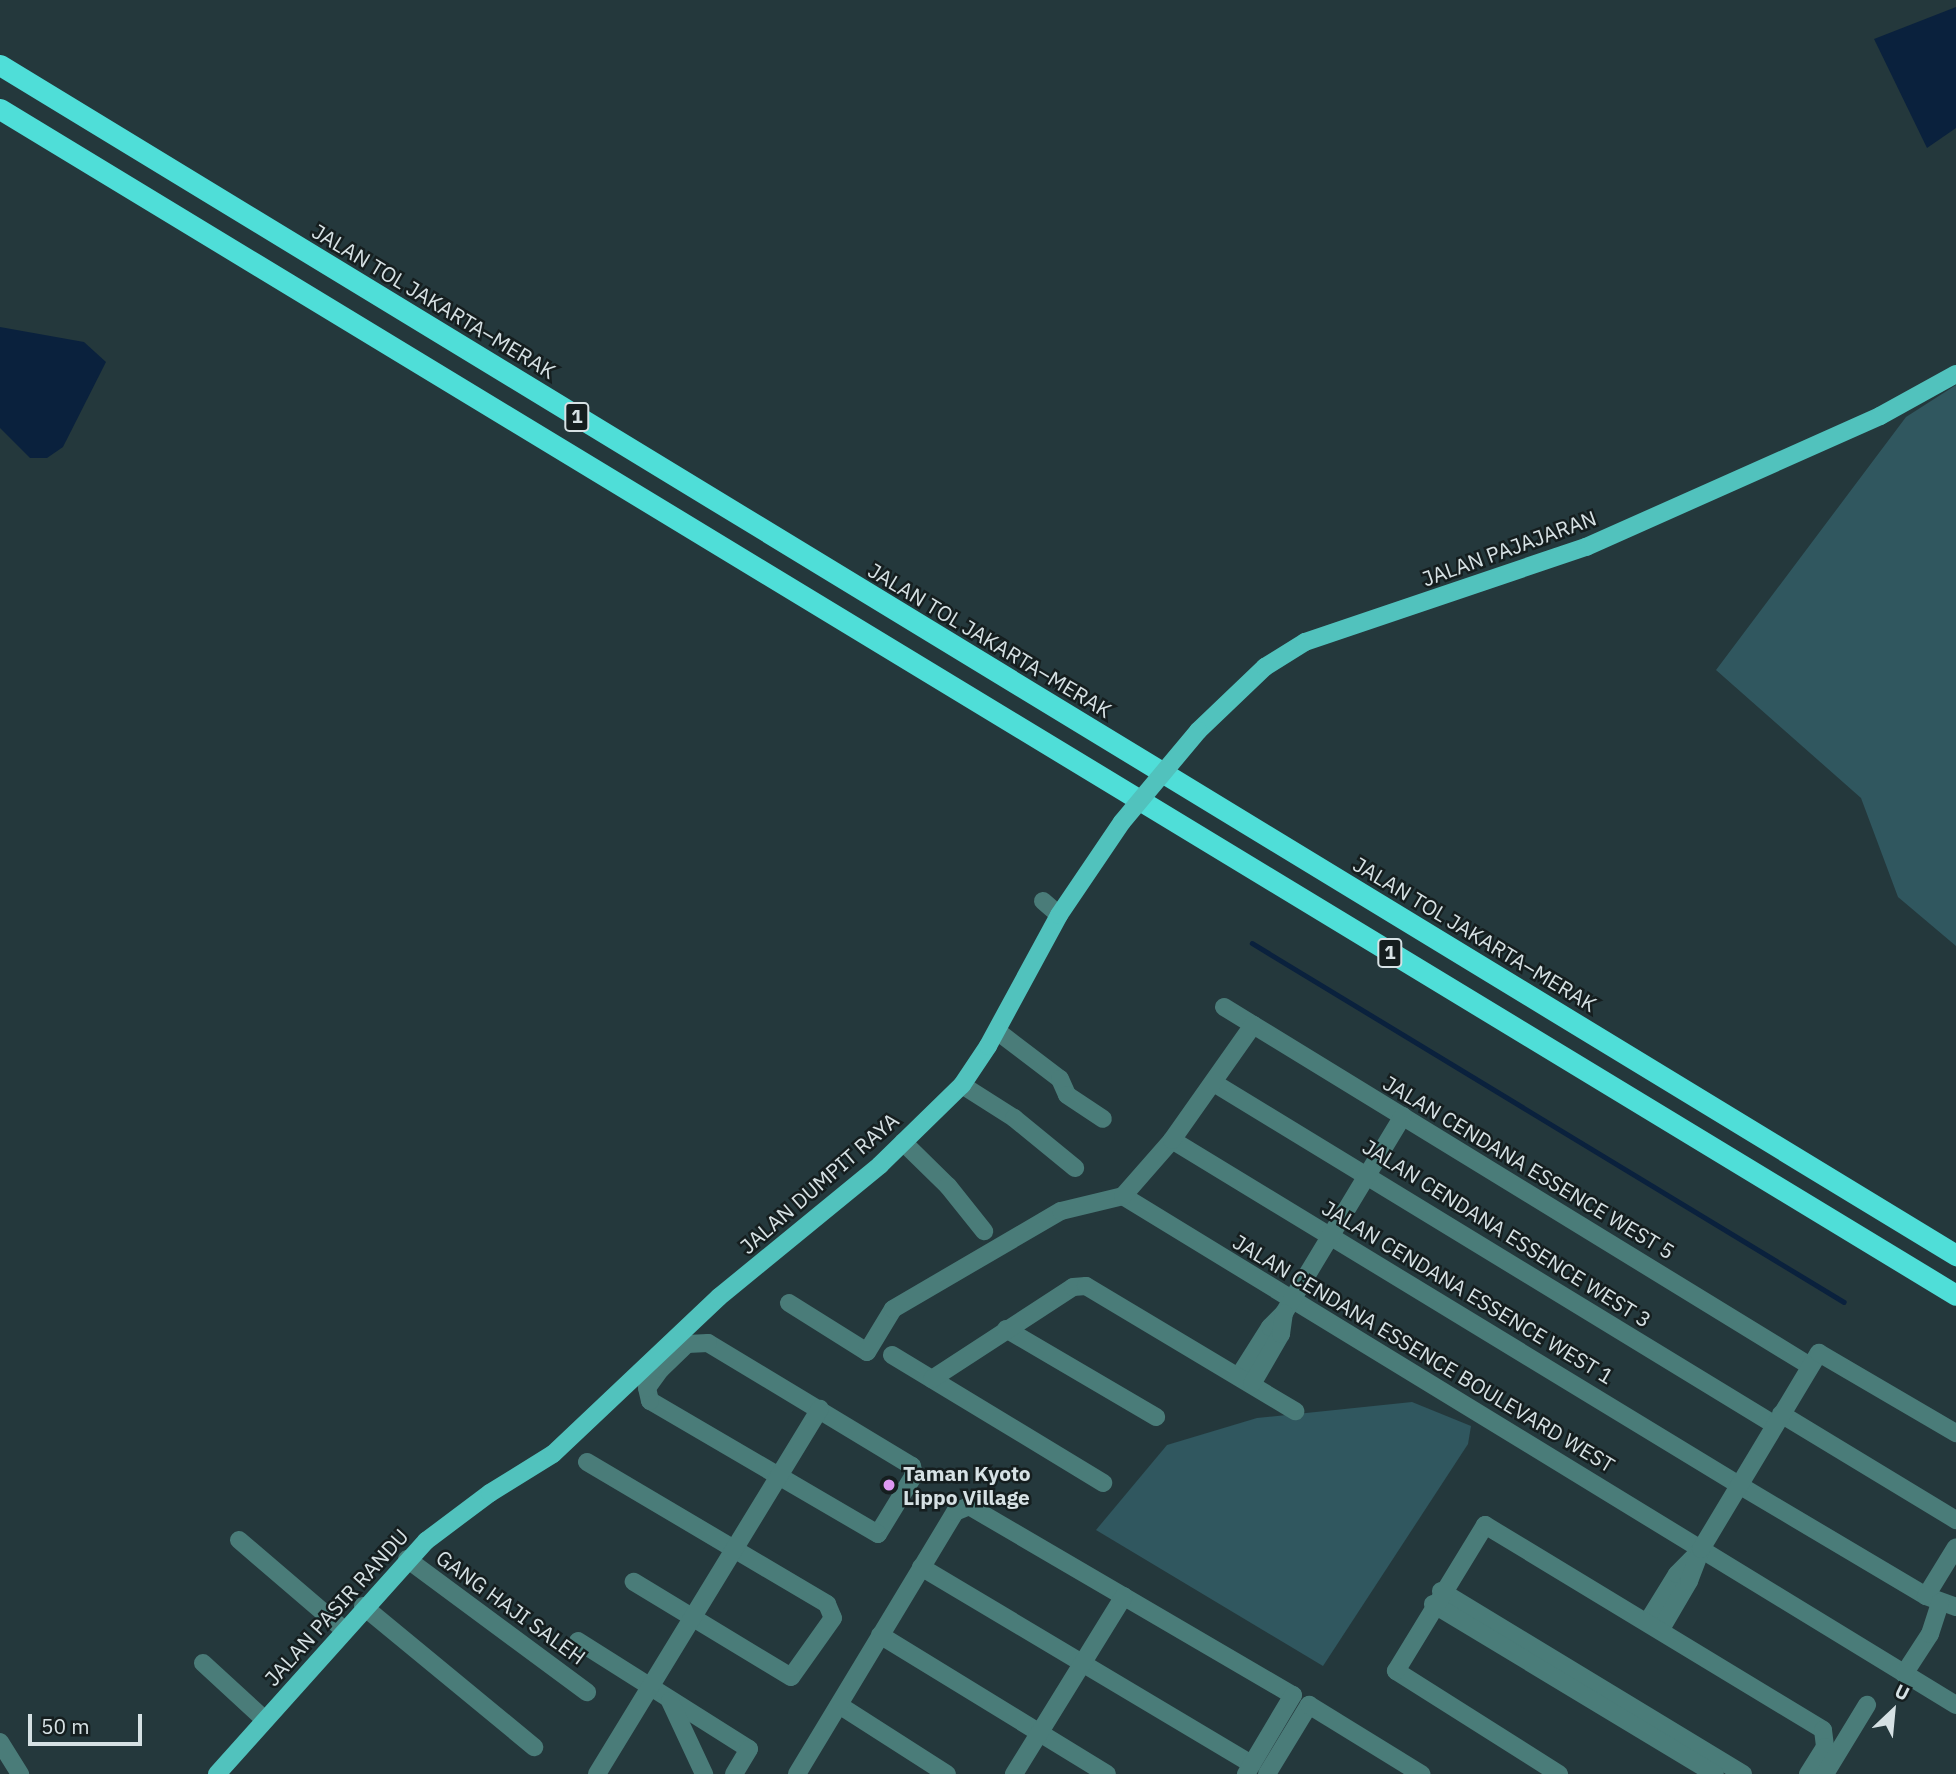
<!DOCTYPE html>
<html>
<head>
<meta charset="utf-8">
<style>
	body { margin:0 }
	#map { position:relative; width:1956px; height:1774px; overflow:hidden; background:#24383c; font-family:"IBM Plex Sans",sans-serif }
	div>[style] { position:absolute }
	.green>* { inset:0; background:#30575f }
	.water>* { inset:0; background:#0a213d }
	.stream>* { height:4.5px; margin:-2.25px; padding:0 2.25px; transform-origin:2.25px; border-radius:2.25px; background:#0a213d }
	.minor>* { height:18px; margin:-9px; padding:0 9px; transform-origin:9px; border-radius:9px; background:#4a7c79 }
	.major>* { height:18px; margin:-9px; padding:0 9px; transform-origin:9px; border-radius:9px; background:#51c2bd }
	.highway>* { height:21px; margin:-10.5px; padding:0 10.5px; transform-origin:10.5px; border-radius:10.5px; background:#4fded8 }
	.major-bridge>* { height:18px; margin:-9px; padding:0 9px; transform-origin:9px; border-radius:9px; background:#51c2bd }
	.dots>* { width:19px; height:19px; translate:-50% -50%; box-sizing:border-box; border:4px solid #151e1f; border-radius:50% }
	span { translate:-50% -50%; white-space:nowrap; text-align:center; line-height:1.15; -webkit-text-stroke:5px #151e1f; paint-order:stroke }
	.shield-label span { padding:2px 5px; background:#151e1f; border:2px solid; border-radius:5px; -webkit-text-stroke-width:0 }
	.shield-label { font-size:19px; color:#d6e1e4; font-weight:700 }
	.street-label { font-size:21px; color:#d6e1e4 }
	.poi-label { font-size:21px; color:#d6e1e4; font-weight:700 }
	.left { translate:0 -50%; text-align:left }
	.north { position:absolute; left:1858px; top:1676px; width:70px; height:70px; -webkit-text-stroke:5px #151e1f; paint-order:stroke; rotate:26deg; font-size:19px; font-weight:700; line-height:28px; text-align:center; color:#d6e1e4 }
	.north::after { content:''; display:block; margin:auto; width:24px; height:32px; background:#d6e1e4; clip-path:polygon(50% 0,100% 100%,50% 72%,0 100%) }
	.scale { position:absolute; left:28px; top:1714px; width:114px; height:32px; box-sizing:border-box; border:4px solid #d6e1e4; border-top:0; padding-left:9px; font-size:21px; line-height:24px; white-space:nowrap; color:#d6e1e4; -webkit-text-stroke:5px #151e1f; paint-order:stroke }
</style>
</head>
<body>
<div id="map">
	<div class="green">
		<i style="clip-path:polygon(1956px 385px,1956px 946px,1898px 897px,1861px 798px,1716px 670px,1906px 417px)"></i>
		<i style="clip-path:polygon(1412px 1402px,1471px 1426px,1468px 1444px,1323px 1666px,1096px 1530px,1167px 1445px,1257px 1418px)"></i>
	</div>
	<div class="water">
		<i style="clip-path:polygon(1956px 7px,1956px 128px,1927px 148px,1874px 39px)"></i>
		<i style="clip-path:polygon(0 327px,84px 342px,106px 362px,63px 447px,47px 458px,30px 458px,0 428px)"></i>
	</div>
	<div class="stream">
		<i style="left:1252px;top:943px;width:692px;rotate:31.23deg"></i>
	</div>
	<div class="minor">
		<i style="left:1043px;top:901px;width:21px;rotate:41deg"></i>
		<i style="left:1224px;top:1007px;width:687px;rotate:31.49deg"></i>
		<i style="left:997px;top:1031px;width:79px;rotate:37.3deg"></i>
		<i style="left:1060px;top:1079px;width:17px;rotate:66deg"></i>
		<i style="left:1067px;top:1095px;width:43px;rotate:33.7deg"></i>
		<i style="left:1214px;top:1083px;width:657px;rotate:31.37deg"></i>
		<i style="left:962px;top:1085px;width:62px;rotate:32.4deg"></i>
		<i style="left:1014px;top:1118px;width:79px;rotate:39.3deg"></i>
		<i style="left:1172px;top:1140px;width:664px;rotate:31.32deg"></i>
		<i style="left:1739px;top:1485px;width:217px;rotate:30.7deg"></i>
		<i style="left:1926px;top:1596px;width:32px;rotate:20deg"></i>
		<i style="left:903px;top:1142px;width:63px;rotate:44.4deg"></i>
		<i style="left:948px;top:1186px;width:58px;rotate:51.3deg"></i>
		<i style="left:1123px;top:1196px;width:976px;rotate:31.43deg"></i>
		<i style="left:789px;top:1303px;width:92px;rotate:32.1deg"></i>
		<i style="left:867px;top:1352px;width:50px;rotate:-58.8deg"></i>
		<i style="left:893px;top:1309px;width:194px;rotate:-30.3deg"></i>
		<i style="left:1061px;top:1211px;width:64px;rotate:-13.6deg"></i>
		<i style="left:1123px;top:1196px;width:74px;rotate:-48.8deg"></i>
		<i style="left:1172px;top:1140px;width:141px;rotate:-54.8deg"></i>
		<i style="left:1006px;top:1329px;width:174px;rotate:30.4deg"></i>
		<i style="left:708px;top:1343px;width:238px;rotate:31.1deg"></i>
		<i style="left:912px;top:1466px;width:9px;rotate:77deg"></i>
		<i style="left:914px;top:1475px;width:69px;rotate:121.4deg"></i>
		<i style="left:878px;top:1534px;width:264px;rotate:-149.7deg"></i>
		<i style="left:650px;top:1401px;width:13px;rotate:-103deg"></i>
		<i style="left:647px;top:1388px;width:24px;rotate:-54deg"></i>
		<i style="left:661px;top:1369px;width:36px;rotate:-44deg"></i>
		<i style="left:687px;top:1344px;width:21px;rotate:-3deg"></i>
		<i style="left:892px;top:1355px;width:247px;rotate:31.2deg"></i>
		<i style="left:1239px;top:1376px;width:58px;rotate:-57.7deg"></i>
		<i style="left:1270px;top:1327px;width:20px;rotate:-45deg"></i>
		<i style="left:1284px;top:1313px;width:230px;rotate:-58.9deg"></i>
		<i style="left:932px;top:1379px;width:168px;rotate:-33.1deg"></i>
		<i style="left:1073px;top:1287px;width:13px;rotate:-4deg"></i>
		<i style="left:1086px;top:1286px;width:244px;rotate:30.9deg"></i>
		<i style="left:1252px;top:1384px;width:58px;rotate:-59.9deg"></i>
		<i style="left:1281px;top:1334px;width:21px;rotate:-82deg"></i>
		<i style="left:1781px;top:1414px;width:205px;rotate:31.2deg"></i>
		<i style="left:587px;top:1462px;width:279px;rotate:30.6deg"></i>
		<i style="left:827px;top:1604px;width:15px;rotate:67deg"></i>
		<i style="left:833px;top:1618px;width:72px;rotate:125.4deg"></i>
		<i style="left:791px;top:1677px;width:184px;rotate:-148.8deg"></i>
		<i style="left:239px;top:1540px;width:137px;rotate:40.6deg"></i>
		<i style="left:407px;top:1559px;width:224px;rotate:36.5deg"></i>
		<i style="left:921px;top:1567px;width:385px;rotate:30.8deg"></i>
		<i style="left:1441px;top:1591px;width:353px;rotate:31.2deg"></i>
		<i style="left:1926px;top:1596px;width:57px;rotate:-58.5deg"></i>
		<i style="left:1433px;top:1604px;width:329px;rotate:31.1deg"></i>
		<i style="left:363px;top:1606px;width:222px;rotate:39.5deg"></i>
		<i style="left:1648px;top:1621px;width:55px;rotate:-58.3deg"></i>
		<i style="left:1677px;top:1574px;width:28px;rotate:-45deg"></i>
		<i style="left:1661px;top:1629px;width:56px;rotate:-59.7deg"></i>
		<i style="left:1689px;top:1581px;width:34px;rotate:-69deg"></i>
		<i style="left:1701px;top:1549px;width:229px;rotate:-59deg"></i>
		<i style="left:1819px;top:1353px;width:159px;rotate:30.3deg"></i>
		<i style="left:880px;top:1635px;width:266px;rotate:31.5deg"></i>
		<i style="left:578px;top:1641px;width:202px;rotate:32.3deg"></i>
		<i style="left:749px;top:1749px;width:29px;rotate:121deg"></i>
		<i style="left:203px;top:1663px;width:83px;rotate:42.6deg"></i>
		<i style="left:1904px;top:1674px;width:48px;rotate:-57deg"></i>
		<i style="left:1930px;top:1634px;width:33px;rotate:-72deg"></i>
		<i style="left:670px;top:1701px;width:81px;rotate:65deg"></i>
		<i style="left:839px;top:1705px;width:128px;rotate:32.6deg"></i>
		<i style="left:0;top:1742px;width:38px;rotate:58deg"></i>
		<i style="left:597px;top:1774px;width:428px;rotate:-58.6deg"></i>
		<i style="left:797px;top:1774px;width:306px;rotate:-58.9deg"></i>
		<i style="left:955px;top:1512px;width:15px;rotate:-23deg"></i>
		<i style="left:969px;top:1506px;width:375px;rotate:30.3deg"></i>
		<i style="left:1293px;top:1695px;width:92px;rotate:120.7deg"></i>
		<i style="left:1014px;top:1774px;width:209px;rotate:-58.3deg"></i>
		<i style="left:1267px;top:1774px;width:81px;rotate:-58.7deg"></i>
		<i style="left:1309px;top:1705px;width:132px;rotate:31.6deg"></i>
		<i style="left:1559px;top:1774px;width:193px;rotate:-147.7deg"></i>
		<i style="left:1396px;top:1671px;width:171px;rotate:-58.6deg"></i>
		<i style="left:1485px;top:1525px;width:395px;rotate:31.2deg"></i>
		<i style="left:1823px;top:1730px;width:17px;rotate:83deg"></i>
		<i style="left:1825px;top:1747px;width:32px;rotate:122deg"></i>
		<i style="left:1825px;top:1774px;width:81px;rotate:-58.7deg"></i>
	</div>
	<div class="major">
		<i style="left:1198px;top:731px;width:93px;rotate:-43.7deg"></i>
		<i style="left:1265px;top:667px;width:47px;rotate:-32deg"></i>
		<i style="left:1305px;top:642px;width:297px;rotate:-18.7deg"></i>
		<i style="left:1586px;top:547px;width:322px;rotate:-24deg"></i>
		<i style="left:1880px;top:416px;width:87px;rotate:-28.9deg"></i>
		<i style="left:217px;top:1774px;width:313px;rotate:-48.1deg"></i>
		<i style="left:426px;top:1541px;width:80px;rotate:-36.9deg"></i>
		<i style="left:490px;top:1493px;width:74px;rotate:-31.8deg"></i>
		<i style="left:553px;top:1454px;width:228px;rotate:-43.4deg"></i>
		<i style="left:719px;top:1297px;width:208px;rotate:-39.3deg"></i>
		<i style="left:880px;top:1165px;width:115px;rotate:-44.3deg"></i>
		<i style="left:962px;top:1085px;width:47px;rotate:-56.3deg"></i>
		<i style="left:988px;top:1046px;width:149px;rotate:-61.5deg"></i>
		<i style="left:1059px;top:915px;width:112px;rotate:-55.9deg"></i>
	</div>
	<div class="highway">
		<i style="left:0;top:65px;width:2290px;rotate:31.32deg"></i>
		<i style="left:0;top:109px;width:2287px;rotate:31.23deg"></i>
	</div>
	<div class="major-bridge">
		<i style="left:1122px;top:822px;width:119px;rotate:-50.1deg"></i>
	</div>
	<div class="dots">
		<i style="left:889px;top:1485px;background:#de98f2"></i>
	</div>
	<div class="shield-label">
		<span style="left:577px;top:417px">1</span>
		<span style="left:1390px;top:953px">1</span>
	</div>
	<div class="street-label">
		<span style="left:434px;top:301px;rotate:31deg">JALAN TOL JAKARTA–MERAK</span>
		<span style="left:1509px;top:548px;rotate:-20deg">JALAN PAJAJARAN</span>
		<span style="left:990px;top:640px;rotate:31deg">JALAN TOL JAKARTA–MERAK</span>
		<span style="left:1475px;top:934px;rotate:31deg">JALAN TOL JAKARTA–MERAK</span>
		<span style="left:1529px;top:1167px;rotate:31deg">JALAN CENDANA ESSENCE WEST 5</span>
		<span style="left:819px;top:1183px;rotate:-41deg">JALAN DUMPIT RAYA</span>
		<span style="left:1507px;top:1233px;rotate:32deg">JALAN CENDANA ESSENCE WEST 3</span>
		<span style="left:1468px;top:1292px;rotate:31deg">JALAN CENDANA ESSENCE WEST 1</span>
		<span style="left:1424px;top:1353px;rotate:31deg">JALAN CENDANA ESSENCE BOULEVARD WEST</span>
		<span style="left:336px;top:1607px;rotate:-48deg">JALAN PASIR RANDU</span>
		<span style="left:511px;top:1607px;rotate:36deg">GANG HAJI SALEH</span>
	</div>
	<div class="poi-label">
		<span class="left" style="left:903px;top:1485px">Taman Kyoto<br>Lippo Village</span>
	</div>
	<div class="north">U</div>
	<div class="scale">50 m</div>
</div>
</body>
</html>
